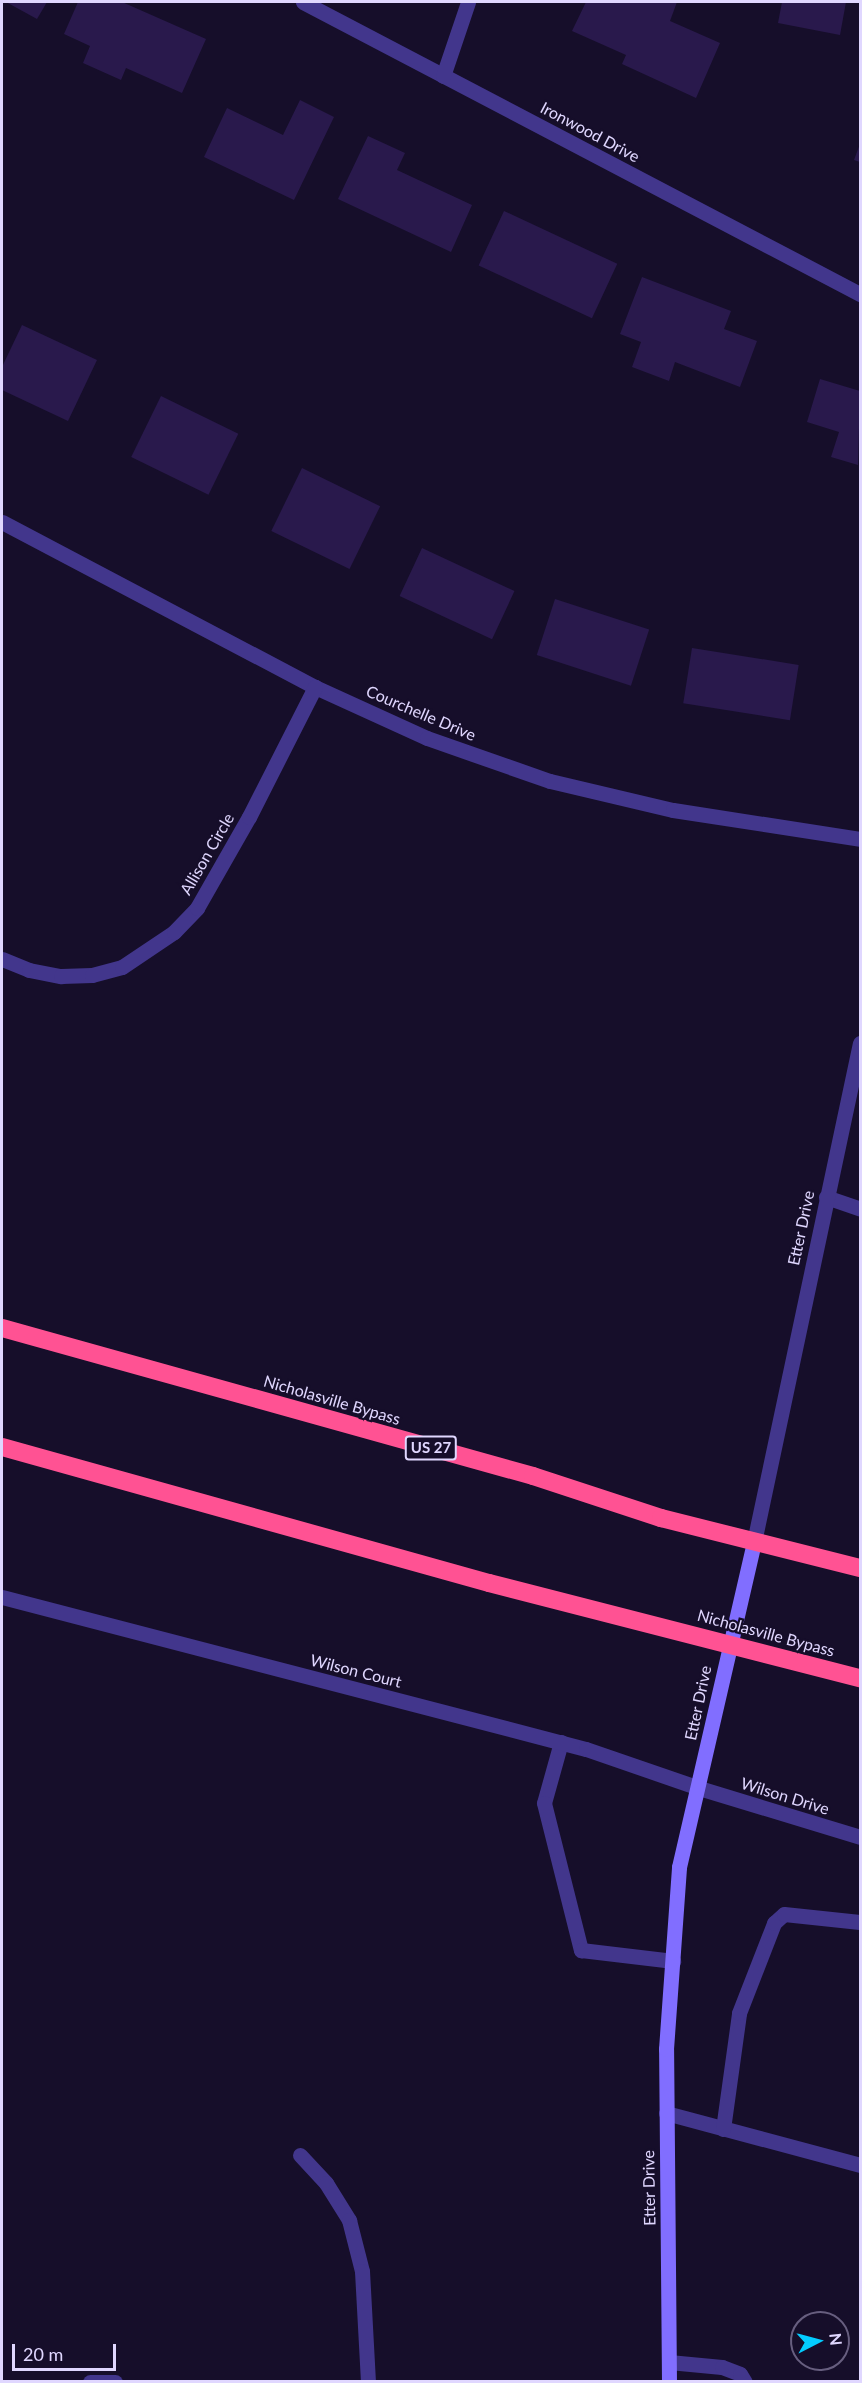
<!DOCTYPE html>
<html>
<head>
<meta charset="utf-8">
<style>
	body { margin:0 }
	#map { position:relative; width:862px; height:2383px; overflow:hidden; background:#160e2a; font-family:Lato,sans-serif }
	div>[style] { position:absolute }
	.building>* { inset:0; background:#29194c; transform-origin:0 0 }
	.lane>* { height:15px; margin:-7.5px; padding:0 7.5px; transform-origin:7.5px; border-radius:7.5px; background:#42368c }
	.street>* { height:15px; margin:-7.5px; padding:0 7.5px; transform-origin:7.5px; border-radius:7.5px; background:#42368c }
	.secondary>* { height:15px; margin:-7.5px; padding:0 7.5px; transform-origin:7.5px; border-radius:7.5px; background:#816eff }
	.highway>* { height:18px; margin:-9px; padding:0 9px; transform-origin:9px; border-radius:9px; background:#ff5293 }
	span { translate:-50% -50%; white-space:nowrap; text-align:center; line-height:1.15; -webkit-text-stroke:4.5px #160e2a; paint-order:stroke }
	.shield-label span { padding:2px 4px; background:#160e2a; border:2px solid; border-radius:4px; -webkit-text-stroke-width:0 }
	.shield-label { font-size:15px; color:#e0d7ff; font-weight:700 }
	.street-label { font-size:16px; color:#e0d7ff }
	.frame { position:absolute; inset:0; border:3px solid #e0d7ff; pointer-events:none }
	.north { position:absolute; left:790px; top:2311px; width:60px; height:60px; box-sizing:border-box; background:#160e2a; border:2px solid #675e7f; border-radius:50%; rotate:84deg; font-size:16px; font-weight:700; line-height:24px; text-align:center; color:#e0d7ff }
	.north::after { content:''; display:block; margin:auto; width:21px; height:27px; background:#03ccff; clip-path:polygon(50% 0,100% 100%,50% 72%,0 100%) }
	.scale { position:absolute; left:12px; top:2344px; width:104px; height:27px; box-sizing:border-box; border:3px solid #e0d7ff; border-top:0; padding-left:8px; font-size:18px; line-height:21px; white-space:nowrap; color:#e0d7ff; -webkit-text-stroke:4px #160e2a; paint-order:stroke }
</style>
</head>
<body>
<div id="map">
	<div class="building">
		<i style="clip-path:polygon(6px 2px,47px 2px,37px 19px)"></i>
		<i style="clip-path:polygon(78px 2px,122px 2px,206px 39px,182px 93px,126px 68px,121px 80px,83px 63px,90px 46px,64px 34px)"></i>
		<i style="clip-path:polygon(586px 2px,677px 2px,670px 21px,720px 43px,696px 98px,622px 64px,626px 55px,572px 31px)"></i>
		<i style="clip-path:polygon(782px 2px,846px 2px,840px 35px,778px 23px)"></i>
		<i style="clip-path:polygon(300px 100px,334px 117px,294px 200px,204px 157px,227px 108px,283px 135px)"></i>
		<i style="clip-path:polygon(368px 136px,405px 153px,397px 170px,472px 205px,451px 252px,338px 199px)"></i>
		<i style="clip-path:polygon(860px 144px,860px 162px,854px 160px)"></i>
		<i style="left:504px;top:211px;width:125px;height:60px;rotate:25deg"></i>
		<i style="clip-path:polygon(642px 277px,731px 311px,724px 329px,757px 341px,740px 387px,675px 362px,669px 381px,632px 367px,641px 342px,620px 334px)"></i>
		<i style="clip-path:polygon(22px 325px,97px 360px,68px 421px,2px 390px,2px 367px)"></i>
		<i style="clip-path:polygon(820px 379px,860px 391px,858px 465px,831px 457px,839px 432px,807px 422px)"></i>
		<i style="left:161px;top:396px;width:86px;height:68px;rotate:26deg"></i>
		<i style="left:302px;top:468px;width:87px;height:70px;rotate:26deg"></i>
		<i style="left:422px;top:548px;width:102px;height:53px;rotate:25deg"></i>
		<i style="left:555px;top:599px;width:99px;height:59px;rotate:18deg"></i>
		<i style="left:692px;top:648px;width:108px;height:56px;rotate:9deg"></i>
	</div>
	<div class="lane">
		<i style="left:561px;top:1742px;width:63px;rotate:105.6deg"></i>
		<i style="left:544px;top:1803px;width:152px;rotate:75.9deg"></i>
		<i style="left:581px;top:1950px;width:93px;rotate:6.8deg"></i>
		<i style="left:666px;top:2113px;width:201px;rotate:15deg"></i>
		<i style="left:723px;top:2129px;width:117px;rotate:-82.1deg"></i>
		<i style="left:739px;top:2013px;width:97px;rotate:-68.7deg"></i>
		<i style="left:774px;top:1923px;width:13px;rotate:-42deg"></i>
		<i style="left:784px;top:1914px;width:76px;rotate:6deg"></i>
		<i style="left:300px;top:2155px;width:38px;rotate:47deg"></i>
		<i style="left:326px;top:2183px;width:44px;rotate:58.1deg"></i>
		<i style="left:349px;top:2220px;width:53px;rotate:75.7deg"></i>
		<i style="left:362px;top:2271px;width:111px;rotate:86.9deg"></i>
		<i style="left:669px;top:2362px;width:53px;rotate:5.4deg"></i>
		<i style="left:722px;top:2367px;width:19px;rotate:21deg"></i>
		<i style="left:740px;top:2374px;width:9px;rotate:58deg"></i>
		<i style="left:90px;top:2382px;width:25px"></i>
	</div>
	<div class="street">
		<i style="left:303px;top:2px;width:629px;rotate:27.67deg"></i>
		<i style="left:443px;top:76px;width:78px;rotate:-71.3deg"></i>
		<i style="left:2px;top:522px;width:354px;rotate:27.8deg"></i>
		<i style="left:315px;top:687px;width:123px;rotate:24.5deg"></i>
		<i style="left:427px;top:738px;width:130px;rotate:19.3deg"></i>
		<i style="left:550px;top:781px;width:126px;rotate:13.3deg"></i>
		<i style="left:673px;top:810px;width:189px;rotate:8.8deg"></i>
		<i style="left:2px;top:959px;width:29px;rotate:22deg"></i>
		<i style="left:29px;top:970px;width:33px;rotate:11deg"></i>
		<i style="left:61px;top:976px;width:31px;rotate:-2deg"></i>
		<i style="left:92px;top:975px;width:31px;rotate:-15deg"></i>
		<i style="left:122px;top:967px;width:63px;rotate:-33.9deg"></i>
		<i style="left:174px;top:932px;width:33px;rotate:-46deg"></i>
		<i style="left:197px;top:908px;width:105px;rotate:-60.3deg"></i>
		<i style="left:249px;top:817px;width:146px;rotate:-63.1deg"></i>
		<i style="left:826px;top:1197px;width:36px;rotate:19deg"></i>
		<i style="left:754px;top:1542px;width:510px;rotate:-78.01deg"></i>
		<i style="left:2px;top:1597px;width:603px;rotate:14.59deg"></i>
		<i style="left:586px;top:1749px;width:120px;rotate:19deg"></i>
		<i style="left:699px;top:1788px;width:168px;rotate:16.9deg"></i>
	</div>
	<div class="secondary">
		<i style="left:669px;top:2382px;width:333px;rotate:-90.5deg"></i>
		<i style="left:666px;top:2049px;width:182px;rotate:-85.9deg"></i>
		<i style="left:679px;top:1867px;width:334px;rotate:-77deg"></i>
	</div>
	<div class="highway">
		<i style="left:2px;top:1328px;width:551px;rotate:15.57deg"></i>
		<i style="left:533px;top:1476px;width:135px;rotate:18.2deg"></i>
		<i style="left:661px;top:1518px;width:205px;rotate:14.1deg"></i>
		<i style="left:2px;top:1447px;width:506px;rotate:15.6deg"></i>
		<i style="left:489px;top:1583px;width:383px;rotate:14.4deg"></i>
	</div>
	<div class="shield-label">
		<span style="left:431px;top:1448px">US 27</span>
	</div>
	<div class="street-label">
		<span style="left:590px;top:132px;rotate:28deg">Ironwood Drive</span>
		<span style="left:421px;top:713px;rotate:23deg">Courchelle Drive</span>
		<span style="left:207px;top:854px;rotate:-60deg">Allison Circle</span>
		<span style="left:801px;top:1228px;rotate:-78deg">Etter Drive</span>
		<span style="left:332px;top:1400px;rotate:16deg">Nicholasville Bypass</span>
		<span style="left:766px;top:1633px;rotate:15deg">Nicholasville Bypass</span>
		<span style="left:356px;top:1671px;rotate:14deg">Wilson Court</span>
		<span style="left:698px;top:1703px;rotate:-78deg">Etter Drive</span>
		<span style="left:785px;top:1796px;rotate:17deg">Wilson Drive</span>
		<span style="left:649px;top:2188px;rotate:-91deg">Etter Drive</span>
	</div>
	<div class="frame"></div>
	<div class="north">N</div>
	<div class="scale">20 m</div>
</div>
</body>
</html>
